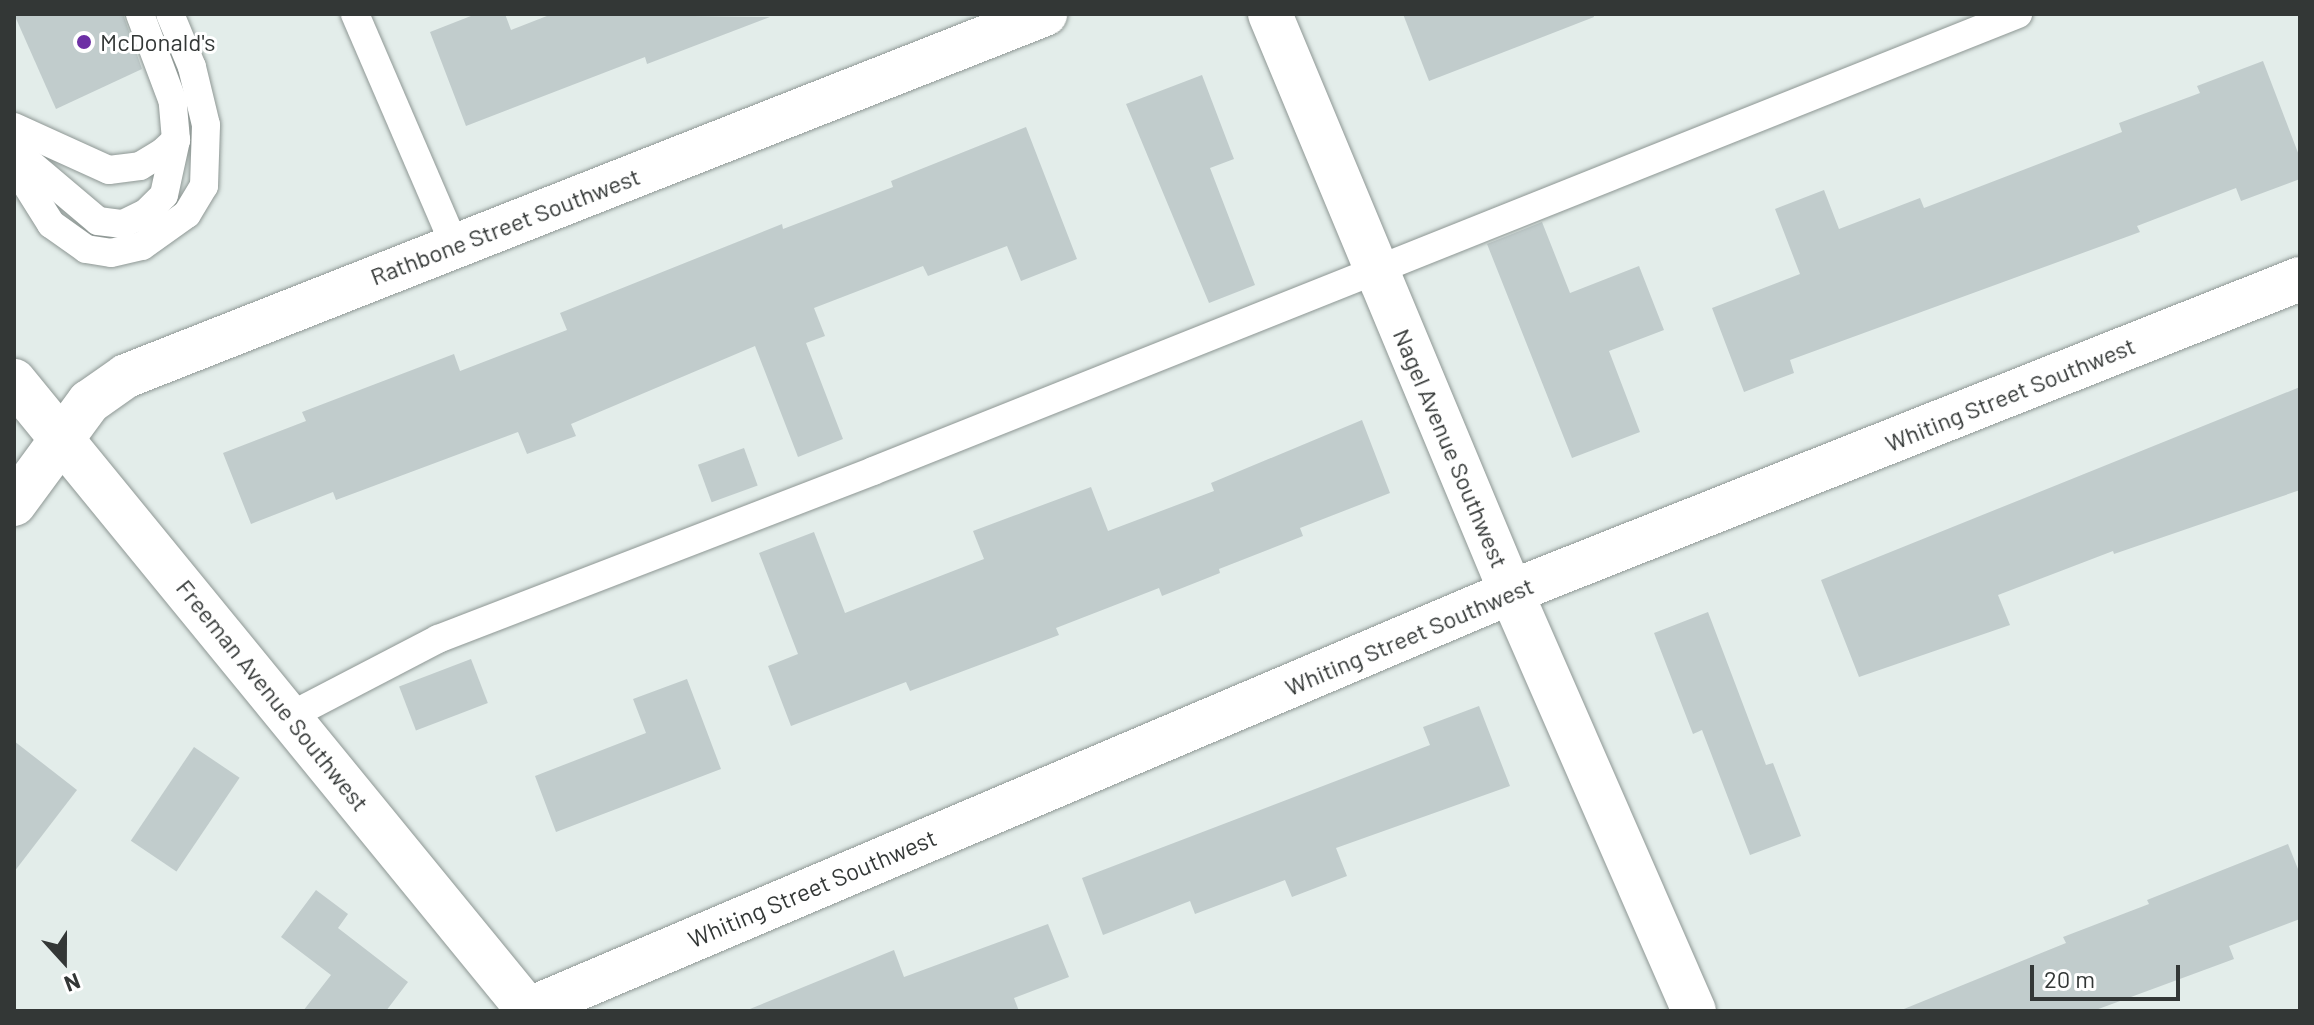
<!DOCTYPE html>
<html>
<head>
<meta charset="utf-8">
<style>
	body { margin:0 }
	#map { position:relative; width:2314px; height:1025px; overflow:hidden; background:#e3edea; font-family:Barlow,sans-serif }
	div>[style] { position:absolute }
	.building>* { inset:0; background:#c1cccc; transform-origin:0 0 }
	.roads { filter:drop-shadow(0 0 2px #8e9794) drop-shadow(0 0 2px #8e9794) }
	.lane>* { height:28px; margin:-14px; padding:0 14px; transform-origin:14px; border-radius:14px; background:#fff }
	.street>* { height:44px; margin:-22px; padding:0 22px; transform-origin:22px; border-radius:22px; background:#fff }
	.dots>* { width:22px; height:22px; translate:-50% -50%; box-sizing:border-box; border:4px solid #fff; border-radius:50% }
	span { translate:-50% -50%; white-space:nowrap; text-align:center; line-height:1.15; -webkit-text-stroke:6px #fff; paint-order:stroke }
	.poi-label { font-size:24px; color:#333736 }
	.left { translate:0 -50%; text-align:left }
	.street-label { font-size:24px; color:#333736 }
	.frame { position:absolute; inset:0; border:16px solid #333736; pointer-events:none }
	.north { position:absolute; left:24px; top:921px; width:80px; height:80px; -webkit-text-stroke:6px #fff; paint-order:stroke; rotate:159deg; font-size:22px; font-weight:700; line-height:32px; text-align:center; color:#333736 }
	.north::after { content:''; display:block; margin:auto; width:28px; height:36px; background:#333736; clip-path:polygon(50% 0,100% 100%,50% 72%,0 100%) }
	.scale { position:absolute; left:2030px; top:965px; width:150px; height:36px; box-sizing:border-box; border:4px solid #333736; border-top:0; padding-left:10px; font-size:24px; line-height:28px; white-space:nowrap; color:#333736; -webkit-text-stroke:6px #fff; paint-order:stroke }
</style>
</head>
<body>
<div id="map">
	<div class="building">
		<i style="clip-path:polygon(14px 14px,123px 14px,142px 69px,56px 109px)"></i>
		<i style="clip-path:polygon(476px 14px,505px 14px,511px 30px,552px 14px,770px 17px,647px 64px,645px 57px,466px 126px,430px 32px)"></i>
		<i style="clip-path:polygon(1403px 14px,1593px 14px,1594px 17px,1429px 81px)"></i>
		<i style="clip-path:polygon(2263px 61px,2300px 158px,2300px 179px,2241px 201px,2236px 188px,2137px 226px,2140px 232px,1790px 360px,1794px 373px,1744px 392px,1712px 308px,1800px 274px,1775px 209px,1824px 190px,1839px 229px,1920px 198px,1924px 208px,2122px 132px,2119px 123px,2200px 93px,2197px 86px)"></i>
		<i style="clip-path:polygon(1202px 75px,1234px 159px,1210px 168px,1255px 285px,1209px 303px,1126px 104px)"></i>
		<i style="clip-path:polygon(1026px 127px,1077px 259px,1021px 281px,1007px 246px,928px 276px,923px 266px,814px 308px,825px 336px,806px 343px,843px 439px,798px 457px,755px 346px,571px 424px,576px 436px,527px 454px,518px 432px,336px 500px,333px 492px,251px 524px,223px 453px,306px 421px,302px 412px,454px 354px,460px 371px,567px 330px,560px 313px,782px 224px,783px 229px,893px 187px,891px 181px)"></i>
		<i style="clip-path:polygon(1542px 222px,1570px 293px,1639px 266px,1664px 330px,1609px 351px,1640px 432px,1572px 458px,1487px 244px)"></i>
		<i style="clip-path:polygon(2300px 387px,2300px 490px,2114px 554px,2113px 551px,1998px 595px,2010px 625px,1859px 677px,1821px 580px)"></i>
		<i style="clip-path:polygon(1362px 420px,1390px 493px,1300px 528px,1303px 536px,1219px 569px,1220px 573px,1162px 596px,1159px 588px,1056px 628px,1059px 635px,910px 691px,906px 682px,791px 726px,768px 666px,798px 654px,759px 553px,814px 532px,845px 613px,984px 559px,973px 531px,1013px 516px,1091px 487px,1108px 531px,1214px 491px,1211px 483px)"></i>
		<i style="left:744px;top:448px;width:40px;height:49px;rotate:70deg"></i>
		<i style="clip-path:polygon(1708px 612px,1766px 765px,1773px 763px,1801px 836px,1750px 855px,1702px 730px,1693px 734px,1654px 633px)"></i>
		<i style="left:471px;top:659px;width:47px;height:77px;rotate:69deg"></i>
		<i style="clip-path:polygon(687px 679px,721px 769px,556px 832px,535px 776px,646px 733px,633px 699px)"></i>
		<i style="clip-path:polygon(1479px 706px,1510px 786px,1336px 848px,1347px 876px,1292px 897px,1285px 880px,1195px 914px,1190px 901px,1103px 935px,1082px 878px,1430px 745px,1423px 727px)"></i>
		<i style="clip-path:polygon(14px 741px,77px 790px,14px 872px)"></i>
		<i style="left:194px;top:747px;width:55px;height:113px;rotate:34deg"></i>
		<i style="clip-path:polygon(2288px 844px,2300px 874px,2300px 919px,2229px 946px,2234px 959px,2093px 1011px,1899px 1011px,2066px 943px,2063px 937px,2149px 904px,2147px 900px)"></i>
		<i style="clip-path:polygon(316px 890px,348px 914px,338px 928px,408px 982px,386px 1011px,303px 1011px,331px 975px,281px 937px)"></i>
		<i style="clip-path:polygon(1048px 924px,1069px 977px,1014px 998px,1019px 1011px,745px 1011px,894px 950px,904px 977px)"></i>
	</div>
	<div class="roads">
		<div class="lane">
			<i style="left:355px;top:14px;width:253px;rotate:66.7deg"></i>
			<i style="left:14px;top:127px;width:104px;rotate:24.4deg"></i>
			<i style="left:109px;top:170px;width:31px;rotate:-7deg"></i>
			<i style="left:140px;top:166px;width:27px;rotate:-31deg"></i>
			<i style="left:163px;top:152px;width:18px;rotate:-43deg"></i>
			<i style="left:176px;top:140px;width:38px;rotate:-95deg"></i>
			<i style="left:173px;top:102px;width:94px;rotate:-110.6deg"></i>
			<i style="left:14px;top:150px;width:110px;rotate:40.2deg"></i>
			<i style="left:98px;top:221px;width:25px;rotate:7deg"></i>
			<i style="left:123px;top:224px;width:25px;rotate:-26deg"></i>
			<i style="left:146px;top:213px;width:25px;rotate:-45deg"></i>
			<i style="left:164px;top:195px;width:56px;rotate:-77.7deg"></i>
			<i style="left:14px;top:165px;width:70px;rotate:57.9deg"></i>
			<i style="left:51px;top:224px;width:43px;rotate:35.5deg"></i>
			<i style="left:86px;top:249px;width:25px;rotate:9deg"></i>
			<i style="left:111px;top:253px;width:32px;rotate:-13deg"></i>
			<i style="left:142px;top:246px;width:55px;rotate:-35.4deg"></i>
			<i style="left:187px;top:214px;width:33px;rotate:-59deg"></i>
			<i style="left:204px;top:186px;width:61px;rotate:-88.1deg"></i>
			<i style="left:206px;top:125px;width:60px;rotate:-103.6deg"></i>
			<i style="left:192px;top:67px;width:57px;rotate:-112.5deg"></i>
			<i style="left:292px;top:715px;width:165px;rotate:-27.5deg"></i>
			<i style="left:438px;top:639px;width:466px;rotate:-21.1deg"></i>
			<i style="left:873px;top:471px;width:1233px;rotate:-21.76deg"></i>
		</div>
		<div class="street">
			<i style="left:1270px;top:14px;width:626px;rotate:67.37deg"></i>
			<i style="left:1511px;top:592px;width:457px;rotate:66.4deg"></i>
			<i style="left:14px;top:381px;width:814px;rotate:50.74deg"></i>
			<i style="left:14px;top:504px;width:127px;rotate:-53.7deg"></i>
			<i style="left:89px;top:402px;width:45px;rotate:-35.1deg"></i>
			<i style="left:126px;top:376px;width:988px;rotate:-21.5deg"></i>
			<i style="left:525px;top:1011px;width:1071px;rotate:-23.02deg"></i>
			<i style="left:1511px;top:592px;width:849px;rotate:-21.64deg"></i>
		</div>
	</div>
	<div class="dots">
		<i style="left:84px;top:42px;background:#6d30a5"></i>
	</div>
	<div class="poi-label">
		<span class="left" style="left:100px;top:42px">McDonald's</span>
	</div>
	<div class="street-label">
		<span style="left:505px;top:226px;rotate:-21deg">Rathbone Street Southwest</span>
		<span style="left:2010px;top:394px;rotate:-22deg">Whiting Street Southwest</span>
		<span style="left:1451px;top:448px;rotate:67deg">Nagel Avenue Southwest</span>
		<span style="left:1409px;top:636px;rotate:-23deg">Whiting Street Southwest</span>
		<span style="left:273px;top:695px;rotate:51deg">Freeman Avenue Southwest</span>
		<span style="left:812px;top:888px;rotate:-23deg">Whiting Street Southwest</span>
	</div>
	<div class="frame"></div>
	<div class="north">N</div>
	<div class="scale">20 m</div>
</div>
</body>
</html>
